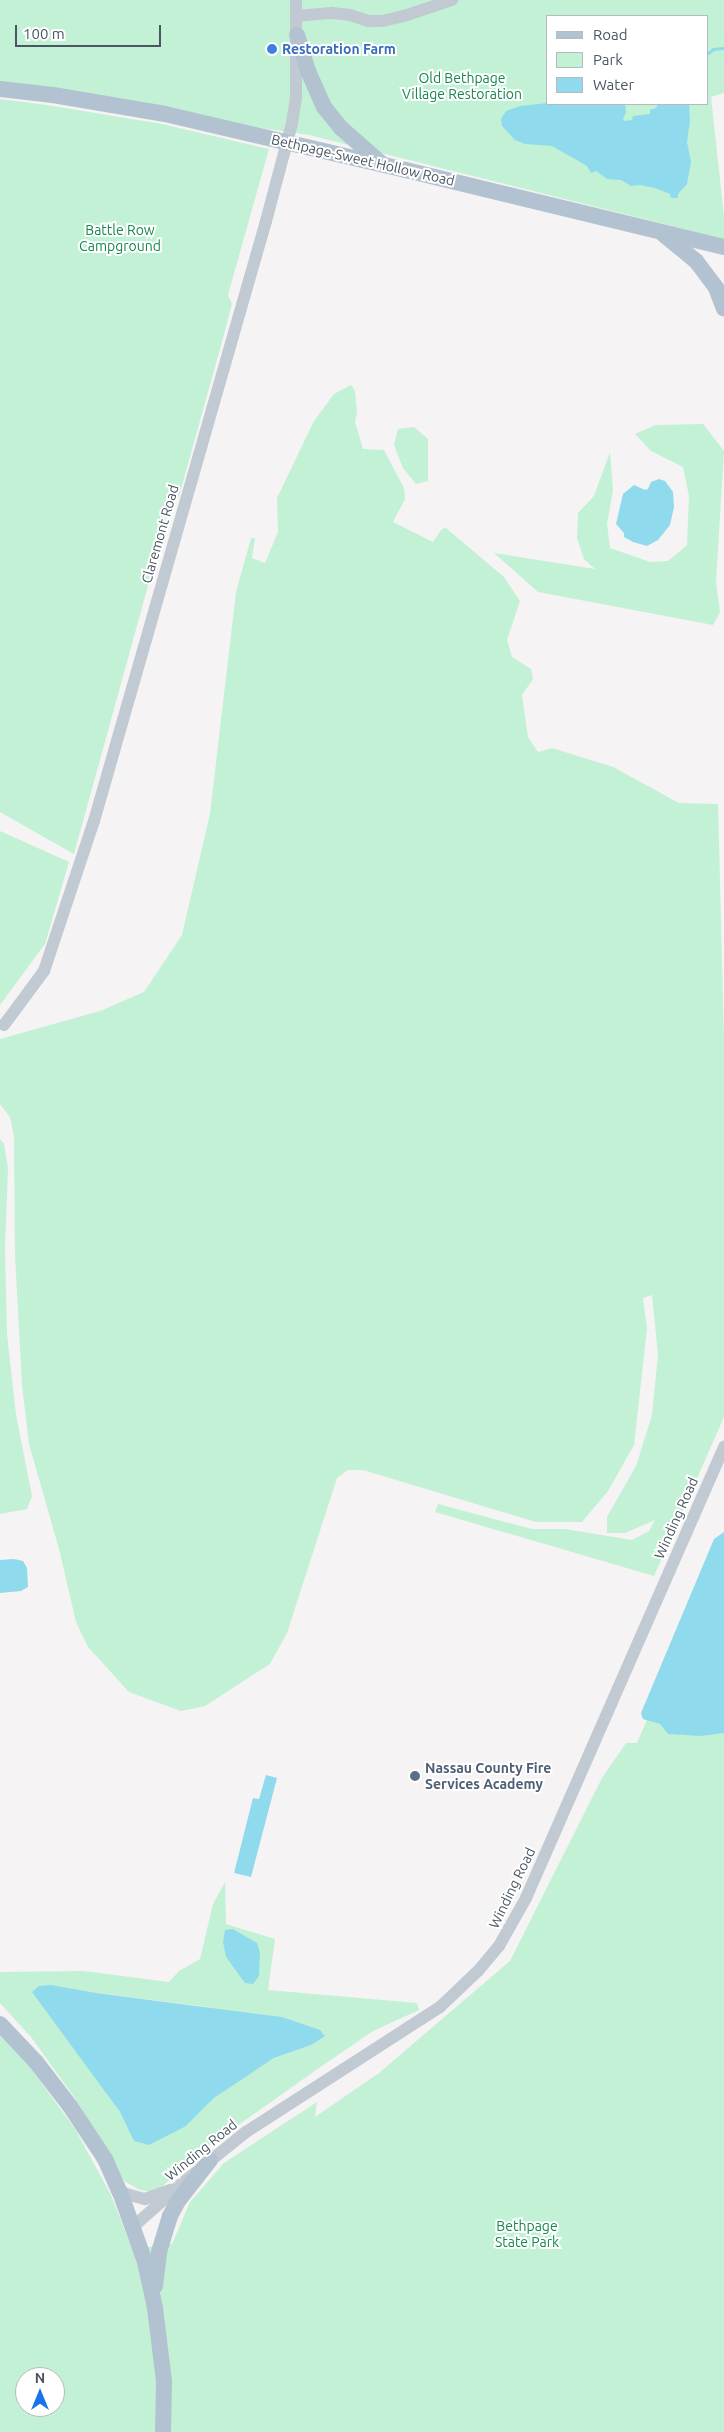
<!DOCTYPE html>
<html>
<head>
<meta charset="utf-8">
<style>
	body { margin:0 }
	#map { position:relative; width:724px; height:2432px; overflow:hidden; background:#f5f3f3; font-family:Ubuntu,sans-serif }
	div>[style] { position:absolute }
	.green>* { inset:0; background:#c3f1d5 }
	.water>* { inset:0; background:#90daee }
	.stream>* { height:3px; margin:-1.5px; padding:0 1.5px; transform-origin:1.5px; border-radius:1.5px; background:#90daee }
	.minor>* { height:12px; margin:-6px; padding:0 6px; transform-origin:6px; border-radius:6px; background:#c1cad2 }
	.major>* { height:16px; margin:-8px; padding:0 8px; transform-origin:8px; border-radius:8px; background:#b3c2d1 }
	.dots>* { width:14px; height:14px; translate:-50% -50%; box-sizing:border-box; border:2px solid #fff; border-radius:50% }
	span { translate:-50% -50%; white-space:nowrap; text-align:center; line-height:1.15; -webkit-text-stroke:4px #fff; paint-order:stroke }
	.shop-label { font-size:14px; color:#366cbe; font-weight:700 }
	.left { translate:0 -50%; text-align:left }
	.park-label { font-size:14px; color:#17864f }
	.street-label { font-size:14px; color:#4a5661 }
	.service-label { font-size:14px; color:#4e5e75; font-weight:700 }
	.legend { position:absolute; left:546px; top:15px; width:162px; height:90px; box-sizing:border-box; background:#fff; border:1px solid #b7bbc0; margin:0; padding:6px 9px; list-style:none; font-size:15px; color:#4a5661 }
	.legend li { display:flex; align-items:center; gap:10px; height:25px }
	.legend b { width:25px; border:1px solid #b7bbc0 }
	.north { position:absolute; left:15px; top:2367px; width:50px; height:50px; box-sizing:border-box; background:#fff; border:1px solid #b7bbc0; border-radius:50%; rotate:0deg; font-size:14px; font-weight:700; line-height:20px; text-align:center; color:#4a5661 }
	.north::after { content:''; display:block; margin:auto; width:18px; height:22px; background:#1a73e8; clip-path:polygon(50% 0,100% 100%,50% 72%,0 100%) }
	.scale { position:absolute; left:15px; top:25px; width:146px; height:22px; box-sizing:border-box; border:2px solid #4a5661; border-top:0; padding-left:6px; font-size:15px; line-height:18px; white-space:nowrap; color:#4a5661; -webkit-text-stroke:4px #fff; paint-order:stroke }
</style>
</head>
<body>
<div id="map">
	<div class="green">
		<i style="clip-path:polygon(evenodd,0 0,724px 0,724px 93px,711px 97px,724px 216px,724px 239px,309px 135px,0 90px,0 0,548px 16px,708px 16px,708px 104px,548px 104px,548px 16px)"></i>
		<i style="clip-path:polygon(0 99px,47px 105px,162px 124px,269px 149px,228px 295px,232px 304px,220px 349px,179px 496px,170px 506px,74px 854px,0 812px)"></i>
		<i style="clip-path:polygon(351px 385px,355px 391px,357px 413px,355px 422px,363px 449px,384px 450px,404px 488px,405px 499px,393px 522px,433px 542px,442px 529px,446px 528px,504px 577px,520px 601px,507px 640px,512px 657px,531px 669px,533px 679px,522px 695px,528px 737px,538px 752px,552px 748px,613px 767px,679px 803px,718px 804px,724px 1038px,724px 1417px,654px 1576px,435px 1512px,438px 1504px,532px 1529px,565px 1529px,632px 1540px,649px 1531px,655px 1520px,625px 1533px,607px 1533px,607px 1517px,636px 1466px,652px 1415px,658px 1355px,652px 1295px,643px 1298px,647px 1328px,634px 1445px,608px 1491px,582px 1522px,536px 1522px,363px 1470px,348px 1470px,337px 1478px,287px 1633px,270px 1664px,205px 1706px,181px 1711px,129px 1692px,88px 1647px,76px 1622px,59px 1549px,29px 1444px,22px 1385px,15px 1255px,14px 1137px,10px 1117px,0 1104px,0 1039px,100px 1011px,144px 992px,182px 935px,210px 814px,236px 592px,251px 538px,255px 538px,252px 558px,265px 563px,278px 532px,277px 498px,314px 421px,334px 394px)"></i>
		<i style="clip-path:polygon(703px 424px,724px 451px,716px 582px,720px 612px,713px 625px,538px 592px,494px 553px,595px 569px,584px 559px,577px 538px,578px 513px,594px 496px,610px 452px,613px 490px,607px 524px,610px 548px,650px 562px,668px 561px,687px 545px,689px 496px,683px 467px,651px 451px,635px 434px,656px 425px)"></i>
		<i style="clip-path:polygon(414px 427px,428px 439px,428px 481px,416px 484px,403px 468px,394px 445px,398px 429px)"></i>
		<i style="clip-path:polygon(0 831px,69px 862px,45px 944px,0 1005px)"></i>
		<i style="clip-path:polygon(0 1139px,4px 1144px,8px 1168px,5px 1247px,7px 1334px,16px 1415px,32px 1496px,27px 1509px,0 1514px)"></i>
		<i style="clip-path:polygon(evenodd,724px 1540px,724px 2432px,0 2432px,0 2036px,29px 2066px,75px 2129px,111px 2195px,132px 2249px,172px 2244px,190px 2202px,224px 2163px,317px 2102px,315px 2117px,379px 2073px,510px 1961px,602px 1778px,626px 1743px,637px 1743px,724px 1540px,25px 2377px,55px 2377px,55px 2407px,25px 2407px,25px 2377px)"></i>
		<i style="clip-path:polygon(evenodd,225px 1882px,226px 1924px,275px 1939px,268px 1990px,417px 2003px,419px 2010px,373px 2031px,319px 2068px,203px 2150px,156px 2192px,140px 2190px,124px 2181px,77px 2101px,31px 2037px,0 2003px,0 1972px,83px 1971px,169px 1982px,179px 1971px,200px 1959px,213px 1904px,225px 1882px,96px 1993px,208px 2007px,311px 2045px,274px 2058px,242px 2079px,214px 2098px,186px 2126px,134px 2140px,120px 2112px,80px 2055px,96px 1993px)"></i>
	</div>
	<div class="water">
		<i style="clip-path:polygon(548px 103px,563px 105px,625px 104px,626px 112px,623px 119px,625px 121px,632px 120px,633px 116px,650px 114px,650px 110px,656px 108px,658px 104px,689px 104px,690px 121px,687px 142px,691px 162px,687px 184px,678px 194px,678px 198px,671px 198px,670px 194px,655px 188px,640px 185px,631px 186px,621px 180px,607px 179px,596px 171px,591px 173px,587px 166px,552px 146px,525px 144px,515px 140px,502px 126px,501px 119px,506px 111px,520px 106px)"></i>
		<i style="clip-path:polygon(659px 479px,665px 481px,673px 492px,674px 507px,670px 525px,658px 540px,647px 546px,633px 542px,624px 537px,624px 533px,616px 524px,623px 494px,634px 485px,645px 490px,648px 489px,651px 482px)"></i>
		<i style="clip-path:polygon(724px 1532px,724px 1733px,701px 1736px,668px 1734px,660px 1724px,643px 1719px,641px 1713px,714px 1539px)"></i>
		<i style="clip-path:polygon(14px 1559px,23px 1561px,27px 1568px,28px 1587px,21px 1591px,0 1593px,0 1560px)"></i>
		<i style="clip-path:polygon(266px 1775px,277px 1778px,251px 1877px,234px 1873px,253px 1798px,259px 1799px)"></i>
		<i style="clip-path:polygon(233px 1929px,257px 1943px,260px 1953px,259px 1976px,253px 1984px,245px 1983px,226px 1957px,223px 1942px,225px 1930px)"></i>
		<i style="clip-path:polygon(51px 1985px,96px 1993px,282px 2017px,320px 2030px,325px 2036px,311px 2045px,274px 2058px,214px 2098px,186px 2126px,149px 2145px,134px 2141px,120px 2112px,32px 1992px,39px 1986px)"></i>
	</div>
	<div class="stream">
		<i style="left:708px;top:53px;width:6px;rotate:-39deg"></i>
		<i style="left:713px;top:49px;width:11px;rotate:-5deg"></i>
	</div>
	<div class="minor">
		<i style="left:296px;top:16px;width:36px;rotate:-5deg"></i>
		<i style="left:332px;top:13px;width:18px;rotate:6deg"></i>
		<i style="left:350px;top:15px;width:20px;rotate:18deg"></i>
		<i style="left:369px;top:21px;width:13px"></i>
		<i style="left:382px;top:21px;width:23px;rotate:-13deg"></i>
		<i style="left:404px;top:16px;width:51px;rotate:-18.4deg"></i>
		<i style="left:4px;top:1025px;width:67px;rotate:-53.5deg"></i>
		<i style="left:44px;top:971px;width:158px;rotate:-71.6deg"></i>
		<i style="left:94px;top:821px;width:624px;rotate:-74deg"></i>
		<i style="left:266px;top:221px;width:101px;rotate:-75.1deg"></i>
		<i style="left:292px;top:123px;width:25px;rotate:-81deg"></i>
		<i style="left:296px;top:98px;width:98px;rotate:-90deg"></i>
		<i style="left:120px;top:2192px;width:26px;rotate:16deg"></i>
		<i style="left:145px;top:2199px;width:27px;rotate:-20deg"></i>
		<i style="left:134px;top:2226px;width:60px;rotate:-41.6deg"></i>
		<i style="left:179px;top:2186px;width:86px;rotate:-38.9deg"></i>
		<i style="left:246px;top:2132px;width:231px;rotate:-32.8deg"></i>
		<i style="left:440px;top:2007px;width:52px;rotate:-43.5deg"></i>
		<i style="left:478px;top:1971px;width:33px;rotate:-50deg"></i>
		<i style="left:499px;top:1946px;width:55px;rotate:-60.6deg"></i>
		<i style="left:526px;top:1898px;width:493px;rotate:-66.3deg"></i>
	</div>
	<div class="major">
		<i style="left:297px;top:35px;width:38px;rotate:73deg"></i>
		<i style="left:308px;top:71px;width:39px;rotate:66deg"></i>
		<i style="left:324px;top:107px;width:27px;rotate:51deg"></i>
		<i style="left:341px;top:128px;width:53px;rotate:41.2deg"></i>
		<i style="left:0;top:89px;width:53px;rotate:6.5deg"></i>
		<i style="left:53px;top:95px;width:114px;rotate:9.6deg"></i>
		<i style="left:165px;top:114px;width:247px;rotate:13.1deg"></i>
		<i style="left:406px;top:170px;width:327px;rotate:13.6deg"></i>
		<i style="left:663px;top:234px;width:43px;rotate:39.3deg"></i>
		<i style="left:696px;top:261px;width:34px;rotate:53deg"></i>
		<i style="left:716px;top:288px;width:22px;rotate:69deg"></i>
		<i style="left:0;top:2024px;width:52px;rotate:46.5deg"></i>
		<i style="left:36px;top:2062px;width:56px;rotate:52.3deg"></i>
		<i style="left:70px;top:2106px;width:64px;rotate:56.6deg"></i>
		<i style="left:105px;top:2159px;width:36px;rotate:66deg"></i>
		<i style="left:120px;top:2192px;width:74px;rotate:70.3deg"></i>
		<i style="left:145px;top:2262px;width:47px;rotate:77.7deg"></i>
		<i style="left:155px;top:2308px;width:74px;rotate:83deg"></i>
		<i style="left:164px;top:2381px;width:51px;rotate:91.1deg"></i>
		<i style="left:155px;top:2286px;width:34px;rotate:-83deg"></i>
		<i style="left:159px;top:2252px;width:38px;rotate:-73deg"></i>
		<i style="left:170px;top:2216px;width:17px;rotate:-62deg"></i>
		<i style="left:178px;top:2201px;width:52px;rotate:-52deg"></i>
	</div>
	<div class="dots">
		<i style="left:272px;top:49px;background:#3f7fe0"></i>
		<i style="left:415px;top:1776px;background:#5c6f8a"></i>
	</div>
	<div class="shop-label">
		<span class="left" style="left:282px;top:49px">Restoration Farm</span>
	</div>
	<div class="park-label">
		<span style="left:462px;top:86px">Old Bethpage<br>Village Restoration</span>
		<span style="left:120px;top:238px">Battle Row<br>Campground</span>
		<span style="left:527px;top:2234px">Bethpage<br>State Park</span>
	</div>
	<div class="street-label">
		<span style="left:363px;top:160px;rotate:13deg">Bethpage-Sweet Hollow Road</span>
		<span style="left:160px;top:534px;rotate:-74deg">Claremont Road</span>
		<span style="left:676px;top:1518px;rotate:-66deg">Winding Road</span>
		<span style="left:512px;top:1888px;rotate:-64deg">Winding Road</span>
		<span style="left:201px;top:2150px;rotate:-39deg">Winding Road</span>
	</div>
	<div class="service-label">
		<span class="left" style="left:425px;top:1776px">Nassau County Fire<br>Services Academy</span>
	</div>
	<ul class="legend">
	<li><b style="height:6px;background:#b3c2d1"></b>Road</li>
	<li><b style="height:14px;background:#c3f1d5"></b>Park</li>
	<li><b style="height:14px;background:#90daee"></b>Water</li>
	</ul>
	<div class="north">N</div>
	<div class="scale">100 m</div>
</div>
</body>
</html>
